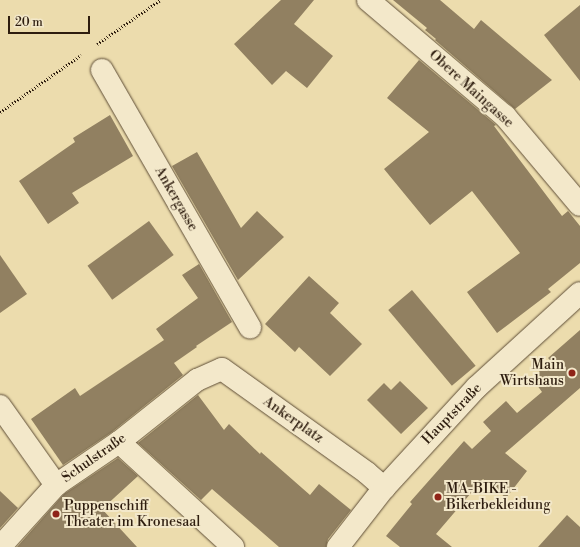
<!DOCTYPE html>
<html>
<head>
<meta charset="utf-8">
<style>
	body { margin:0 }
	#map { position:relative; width:580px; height:547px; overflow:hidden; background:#ecdcad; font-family:"Libre Bodoni",serif }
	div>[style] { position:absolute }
	.building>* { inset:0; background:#918061; transform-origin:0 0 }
	.path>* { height:2.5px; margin-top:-1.25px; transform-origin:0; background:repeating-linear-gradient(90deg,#2e1d0f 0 1px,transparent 0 3px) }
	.roads { filter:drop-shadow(0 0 1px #5e4d36) drop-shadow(0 0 1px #5e4d36) }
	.street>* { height:22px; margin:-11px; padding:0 11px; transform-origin:11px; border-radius:11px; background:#f3e8ca }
	.secondary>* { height:22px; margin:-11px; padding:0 11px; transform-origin:11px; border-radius:11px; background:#f3e8ca }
	.dots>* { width:11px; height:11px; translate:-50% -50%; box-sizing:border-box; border:2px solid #f3e8ca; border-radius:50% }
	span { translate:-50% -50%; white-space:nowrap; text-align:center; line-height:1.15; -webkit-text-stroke:4px #f3e8ca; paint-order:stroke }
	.street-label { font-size:14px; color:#2e1d0f }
	.poi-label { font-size:14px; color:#2e1d0f }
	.right { translate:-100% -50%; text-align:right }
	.left { translate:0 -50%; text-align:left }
	.scale { position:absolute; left:8px; top:16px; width:82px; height:18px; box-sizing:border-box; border:2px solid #2e1d0f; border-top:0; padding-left:5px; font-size:12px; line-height:14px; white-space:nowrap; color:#2e1d0f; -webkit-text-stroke:3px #f3e8ca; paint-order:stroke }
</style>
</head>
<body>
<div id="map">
	<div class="building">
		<i style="clip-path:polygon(281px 0,314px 0,294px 24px,333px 56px,307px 88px,286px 71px,272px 85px,234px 44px)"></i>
		<i style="clip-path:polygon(393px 0,440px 0,474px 29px,481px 20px,552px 80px,515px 109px,435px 40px,436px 39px,425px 30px,427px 28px)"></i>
		<i style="clip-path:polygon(580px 5px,580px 81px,544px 35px)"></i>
		<i style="clip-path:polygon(419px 60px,496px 125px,494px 126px,562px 216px,568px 211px,580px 226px,580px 263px,548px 289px,551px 292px,497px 333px,467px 292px,520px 253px,472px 191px,430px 225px,384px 169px,429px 132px,387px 98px)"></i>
		<i style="clip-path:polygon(110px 115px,133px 156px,72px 193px,79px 203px,48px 224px,19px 181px,75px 142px,73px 138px)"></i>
		<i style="clip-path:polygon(197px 152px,241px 228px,257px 211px,284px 237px,238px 280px,172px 166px)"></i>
		<i style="left:149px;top:221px;width:42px;height:76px;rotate:54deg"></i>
		<i style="clip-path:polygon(0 255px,27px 294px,0 313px)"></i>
		<i style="clip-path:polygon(199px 264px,232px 322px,196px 346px,197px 347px,174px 363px,183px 375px,112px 432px,63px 465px,31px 419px,75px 388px,80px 396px,164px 340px,156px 329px,198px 298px,182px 275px)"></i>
		<i style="clip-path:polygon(309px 276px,339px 303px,330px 313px,362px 344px,330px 376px,299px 347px,295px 352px,265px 324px)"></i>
		<i style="left:412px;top:290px;width:99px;height:31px;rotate:50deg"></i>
		<i style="clip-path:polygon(580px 330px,580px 388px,505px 453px,527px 471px,506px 498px,483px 479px,436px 534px,452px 547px,400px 547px,386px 536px,412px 504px,410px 502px,464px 441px,472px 449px,491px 431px,483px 422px,506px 401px,517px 413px,542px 392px,532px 378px,551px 361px,548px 358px)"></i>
		<i style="clip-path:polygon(400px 381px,428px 408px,401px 434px,367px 400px,384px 383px,391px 390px)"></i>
		<i style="clip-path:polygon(198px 395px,224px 430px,229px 424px,260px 454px,261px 452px,310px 495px,319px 484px,351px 510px,328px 539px,326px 547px,279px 547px,212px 489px,201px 500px,138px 443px)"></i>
		<i style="clip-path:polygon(118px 458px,138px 476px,102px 509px,137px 547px,17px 547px,64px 494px)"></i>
		<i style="clip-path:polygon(0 491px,18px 508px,0 528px)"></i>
		<i style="clip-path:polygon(567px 515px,580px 527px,580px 547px,538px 547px)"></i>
	</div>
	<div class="path">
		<i style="left:97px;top:44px;width:77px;rotate:-34.9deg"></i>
		<i style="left:0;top:112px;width:99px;rotate:-35.1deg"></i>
	</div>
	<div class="roads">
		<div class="street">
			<i style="left:368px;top:0;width:180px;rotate:40.3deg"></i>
			<i style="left:505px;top:116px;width:116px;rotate:49.9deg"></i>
			<i style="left:102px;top:70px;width:297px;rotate:60.1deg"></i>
			<i style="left:0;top:406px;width:97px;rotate:54.7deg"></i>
			<i style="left:119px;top:442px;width:155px;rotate:42.6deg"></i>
			<i style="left:0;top:547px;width:84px;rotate:-47.9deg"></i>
			<i style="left:56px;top:485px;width:76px;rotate:-34.3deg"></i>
			<i style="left:119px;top:442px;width:100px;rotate:-38.5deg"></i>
			<i style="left:197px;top:380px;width:27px;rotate:-24deg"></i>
			<i style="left:222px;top:369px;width:178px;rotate:35.6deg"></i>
			<i style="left:367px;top:473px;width:23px;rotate:41deg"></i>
		</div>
		<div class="secondary">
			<i style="left:338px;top:547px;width:75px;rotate:-52.1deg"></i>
			<i style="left:384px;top:488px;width:137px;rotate:-47.4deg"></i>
			<i style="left:477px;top:387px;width:139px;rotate:-42.4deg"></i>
		</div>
	</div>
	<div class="dots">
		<i style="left:572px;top:373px;background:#8f2418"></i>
		<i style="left:438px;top:497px;background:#8f2418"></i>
		<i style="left:56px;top:514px;background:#8f2418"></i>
	</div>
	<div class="street-label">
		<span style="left:471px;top:89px;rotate:42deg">Obere Maingasse</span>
		<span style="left:176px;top:199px;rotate:60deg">Ankergasse</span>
		<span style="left:452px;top:414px;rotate:-46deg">Hauptstraße</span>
		<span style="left:293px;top:420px;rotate:35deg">Ankerplatz</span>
		<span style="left:94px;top:458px;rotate:-35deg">Schulstraße</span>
	</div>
	<div class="poi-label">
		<span class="right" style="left:564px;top:373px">Main<br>Wirtshaus</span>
		<span class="left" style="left:446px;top:497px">MA-BIKE -<br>Bikerbekleidung</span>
		<span class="left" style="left:64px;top:514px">Puppenschiff<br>Theater im Kronesaal</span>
	</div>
	<div class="scale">20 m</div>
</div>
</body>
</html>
